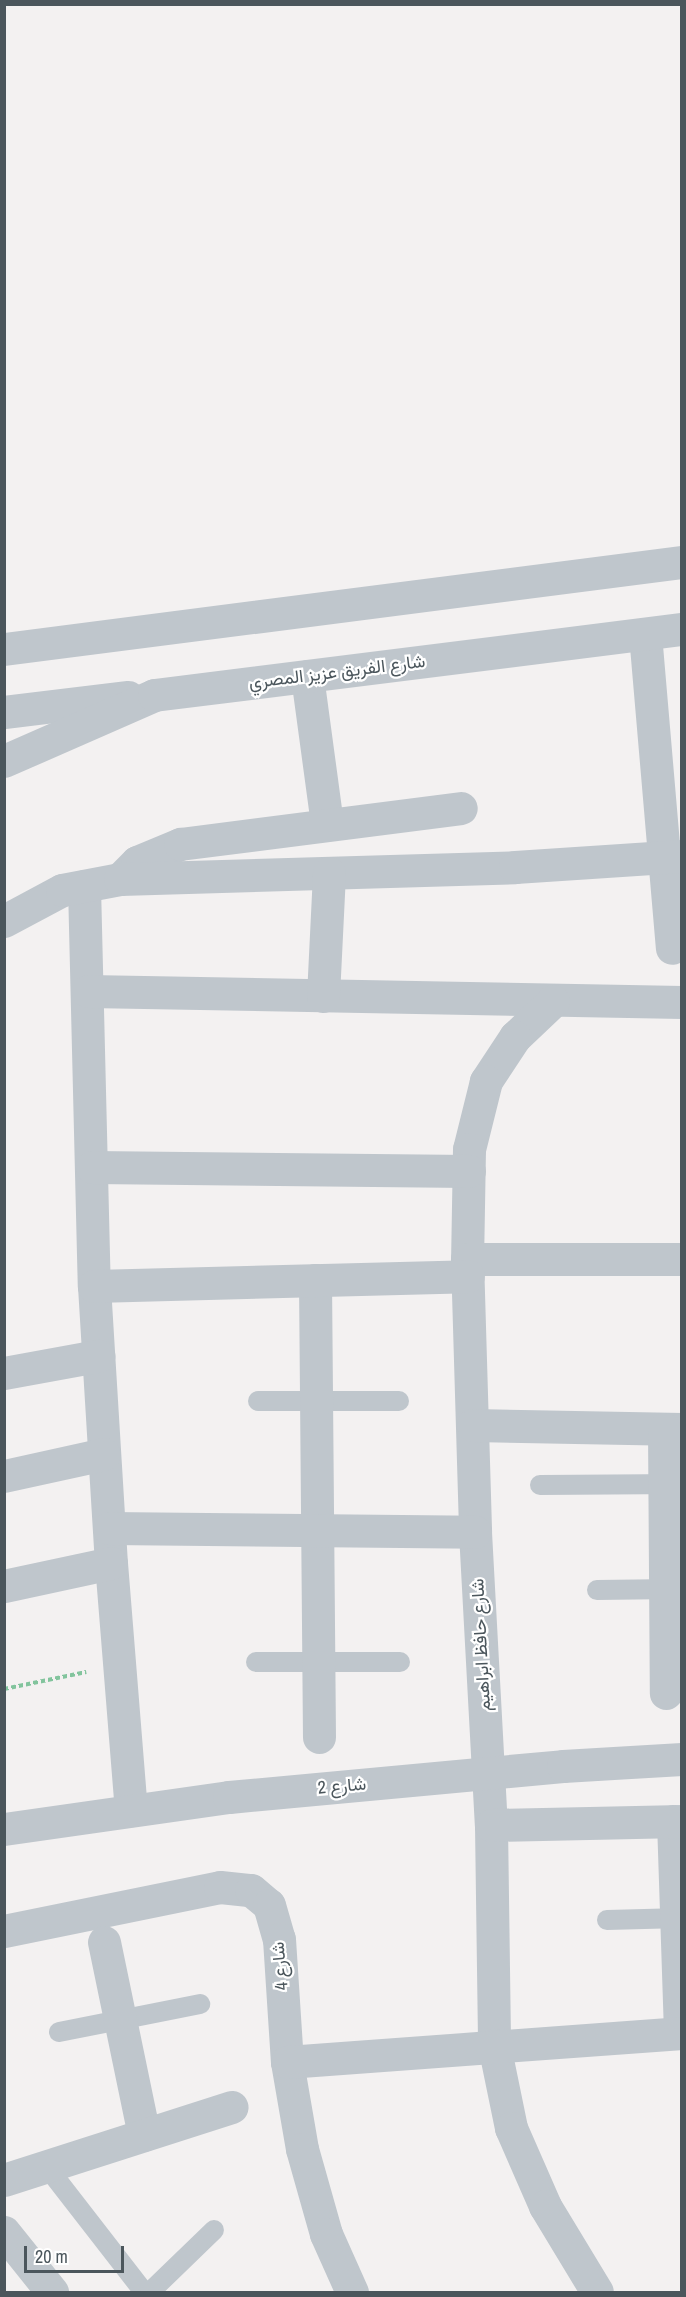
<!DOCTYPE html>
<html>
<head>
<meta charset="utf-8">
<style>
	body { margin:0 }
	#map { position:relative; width:686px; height:2297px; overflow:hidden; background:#f3f1f1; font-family:"Archivo Narrow",Vazirmatn,sans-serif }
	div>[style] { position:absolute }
	.path>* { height:4px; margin-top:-2px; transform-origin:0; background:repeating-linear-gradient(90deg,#82c49d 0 4.5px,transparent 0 7.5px) }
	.service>* { height:20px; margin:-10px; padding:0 10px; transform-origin:10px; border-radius:10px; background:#bfc6cc }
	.minor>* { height:33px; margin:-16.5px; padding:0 16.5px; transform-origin:16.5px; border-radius:16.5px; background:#bfc6cc }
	span { translate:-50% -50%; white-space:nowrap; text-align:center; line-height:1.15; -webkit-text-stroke:4.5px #fff; paint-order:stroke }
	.street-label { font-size:18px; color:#4b565c }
	.frame { position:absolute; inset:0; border:6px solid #4b565c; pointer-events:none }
	.scale { position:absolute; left:24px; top:2246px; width:100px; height:27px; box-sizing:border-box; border:3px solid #4b565c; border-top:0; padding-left:8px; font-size:18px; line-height:21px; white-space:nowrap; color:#4b565c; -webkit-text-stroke:4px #fff; paint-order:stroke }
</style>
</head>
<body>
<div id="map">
	<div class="path">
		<i style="left:4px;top:1689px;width:84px;rotate:-11.7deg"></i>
	</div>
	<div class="service">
		<i style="left:258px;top:1401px;width:141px"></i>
		<i style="left:540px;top:1485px;width:142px;rotate:-0.4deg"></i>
		<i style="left:597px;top:1590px;width:78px;rotate:-0.7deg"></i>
		<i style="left:256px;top:1662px;width:144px"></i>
		<i style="left:607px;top:1920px;width:75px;rotate:-1.5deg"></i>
		<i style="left:59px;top:2032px;width:144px;rotate:-11.2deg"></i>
		<i style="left:47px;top:2167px;width:158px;rotate:52.2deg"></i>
		<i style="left:150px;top:2292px;width:89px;rotate:-44.1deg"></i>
	</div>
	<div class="minor">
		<i style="left:645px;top:634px;width:315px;rotate:85.1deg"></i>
		<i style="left:4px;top:649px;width:684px;rotate:-7.31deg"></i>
		<i style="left:307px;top:676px;width:149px;rotate:82.3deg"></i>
		<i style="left:4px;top:712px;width:125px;rotate:-6.9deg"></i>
		<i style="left:4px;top:761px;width:164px;rotate:-23.7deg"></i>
		<i style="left:154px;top:695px;width:532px;rotate:-7.13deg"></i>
		<i style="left:120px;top:879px;width:24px;rotate:-45deg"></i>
		<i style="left:137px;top:862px;width:47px;rotate:-22.7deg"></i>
		<i style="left:180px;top:844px;width:283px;rotate:-7.3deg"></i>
		<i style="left:84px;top:886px;width:400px;rotate:88.6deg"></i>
		<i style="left:94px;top:1286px;width:278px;rotate:86.5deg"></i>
		<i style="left:111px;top:1563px;width:248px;rotate:85.4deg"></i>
		<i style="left:4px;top:921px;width:66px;rotate:-28.1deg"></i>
		<i style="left:62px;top:890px;width:59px;rotate:-10.7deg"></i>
		<i style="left:120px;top:879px;width:395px;rotate:-1.7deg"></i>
		<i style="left:515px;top:867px;width:167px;rotate:-3.8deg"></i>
		<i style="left:88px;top:991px;width:594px;rotate:1.06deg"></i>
		<i style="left:323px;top:996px;width:123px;rotate:-87.2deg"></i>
		<i style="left:553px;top:1001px;width:52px;rotate:136.5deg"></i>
		<i style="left:515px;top:1037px;width:53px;rotate:123.4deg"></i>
		<i style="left:486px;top:1081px;width:70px;rotate:104deg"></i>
		<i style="left:469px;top:1149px;width:110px;rotate:91deg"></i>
		<i style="left:467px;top:1259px;width:273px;rotate:88.3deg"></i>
		<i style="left:475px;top:1532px;width:293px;rotate:86.9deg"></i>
		<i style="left:491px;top:1825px;width:220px;rotate:89.2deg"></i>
		<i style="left:494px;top:2045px;width:85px;rotate:78.4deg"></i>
		<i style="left:511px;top:2128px;width:85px;rotate:66.4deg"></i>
		<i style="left:545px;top:2206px;width:100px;rotate:58.8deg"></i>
		<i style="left:92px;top:1167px;width:377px;rotate:0.6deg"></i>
		<i style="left:467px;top:1259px;width:215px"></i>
		<i style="left:315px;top:1280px;width:457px;rotate:89.5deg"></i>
		<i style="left:94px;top:1286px;width:374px;rotate:-1.5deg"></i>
		<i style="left:4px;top:1373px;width:96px;rotate:-10.3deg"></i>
		<i style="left:473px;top:1425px;width:209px;rotate:1.1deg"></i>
		<i style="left:664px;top:1429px;width:264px;rotate:89.6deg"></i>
		<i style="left:4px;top:1476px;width:102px;rotate:-12.4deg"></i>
		<i style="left:109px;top:1528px;width:366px;rotate:0.6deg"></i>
		<i style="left:4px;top:1586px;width:109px;rotate:-12.1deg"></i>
		<i style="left:673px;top:1821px;width:212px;rotate:88.1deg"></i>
		<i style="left:491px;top:1825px;width:191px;rotate:-1.2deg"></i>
		<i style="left:4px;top:1829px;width:227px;rotate:-8.1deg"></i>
		<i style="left:229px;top:1797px;width:335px;rotate:-5.3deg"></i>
		<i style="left:563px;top:1766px;width:119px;rotate:-3.4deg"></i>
		<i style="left:4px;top:1931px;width:220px;rotate:-11.5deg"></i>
		<i style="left:220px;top:1887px;width:31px;rotate:6deg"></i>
		<i style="left:251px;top:1890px;width:23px;rotate:40deg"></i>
		<i style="left:269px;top:1905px;width:35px;rotate:74deg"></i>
		<i style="left:279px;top:1939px;width:123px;rotate:86.3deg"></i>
		<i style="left:287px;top:2062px;width:88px;rotate:80.2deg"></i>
		<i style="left:302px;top:2149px;width:88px;rotate:74.2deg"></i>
		<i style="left:326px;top:2234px;width:64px;rotate:65.9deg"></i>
		<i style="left:104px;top:1942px;width:197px;rotate:78.3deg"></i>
		<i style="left:287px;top:2062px;width:396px;rotate:-4.2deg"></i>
		<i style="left:4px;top:2180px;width:239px;rotate:-17.8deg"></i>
		<i style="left:4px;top:2232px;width:77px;rotate:51.3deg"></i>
	</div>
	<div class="street-label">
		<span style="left:337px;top:672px;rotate:-7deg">شارع الفريق عزيز المصري</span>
		<span style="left:481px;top:1645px;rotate:-93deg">شارع حافظ ابراهيم</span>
		<span style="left:342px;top:1786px;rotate:-5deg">شارع 2</span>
		<span style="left:280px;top:1966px;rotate:-95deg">شارع 4</span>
	</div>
	<div class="frame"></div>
	<div class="scale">20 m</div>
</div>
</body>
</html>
